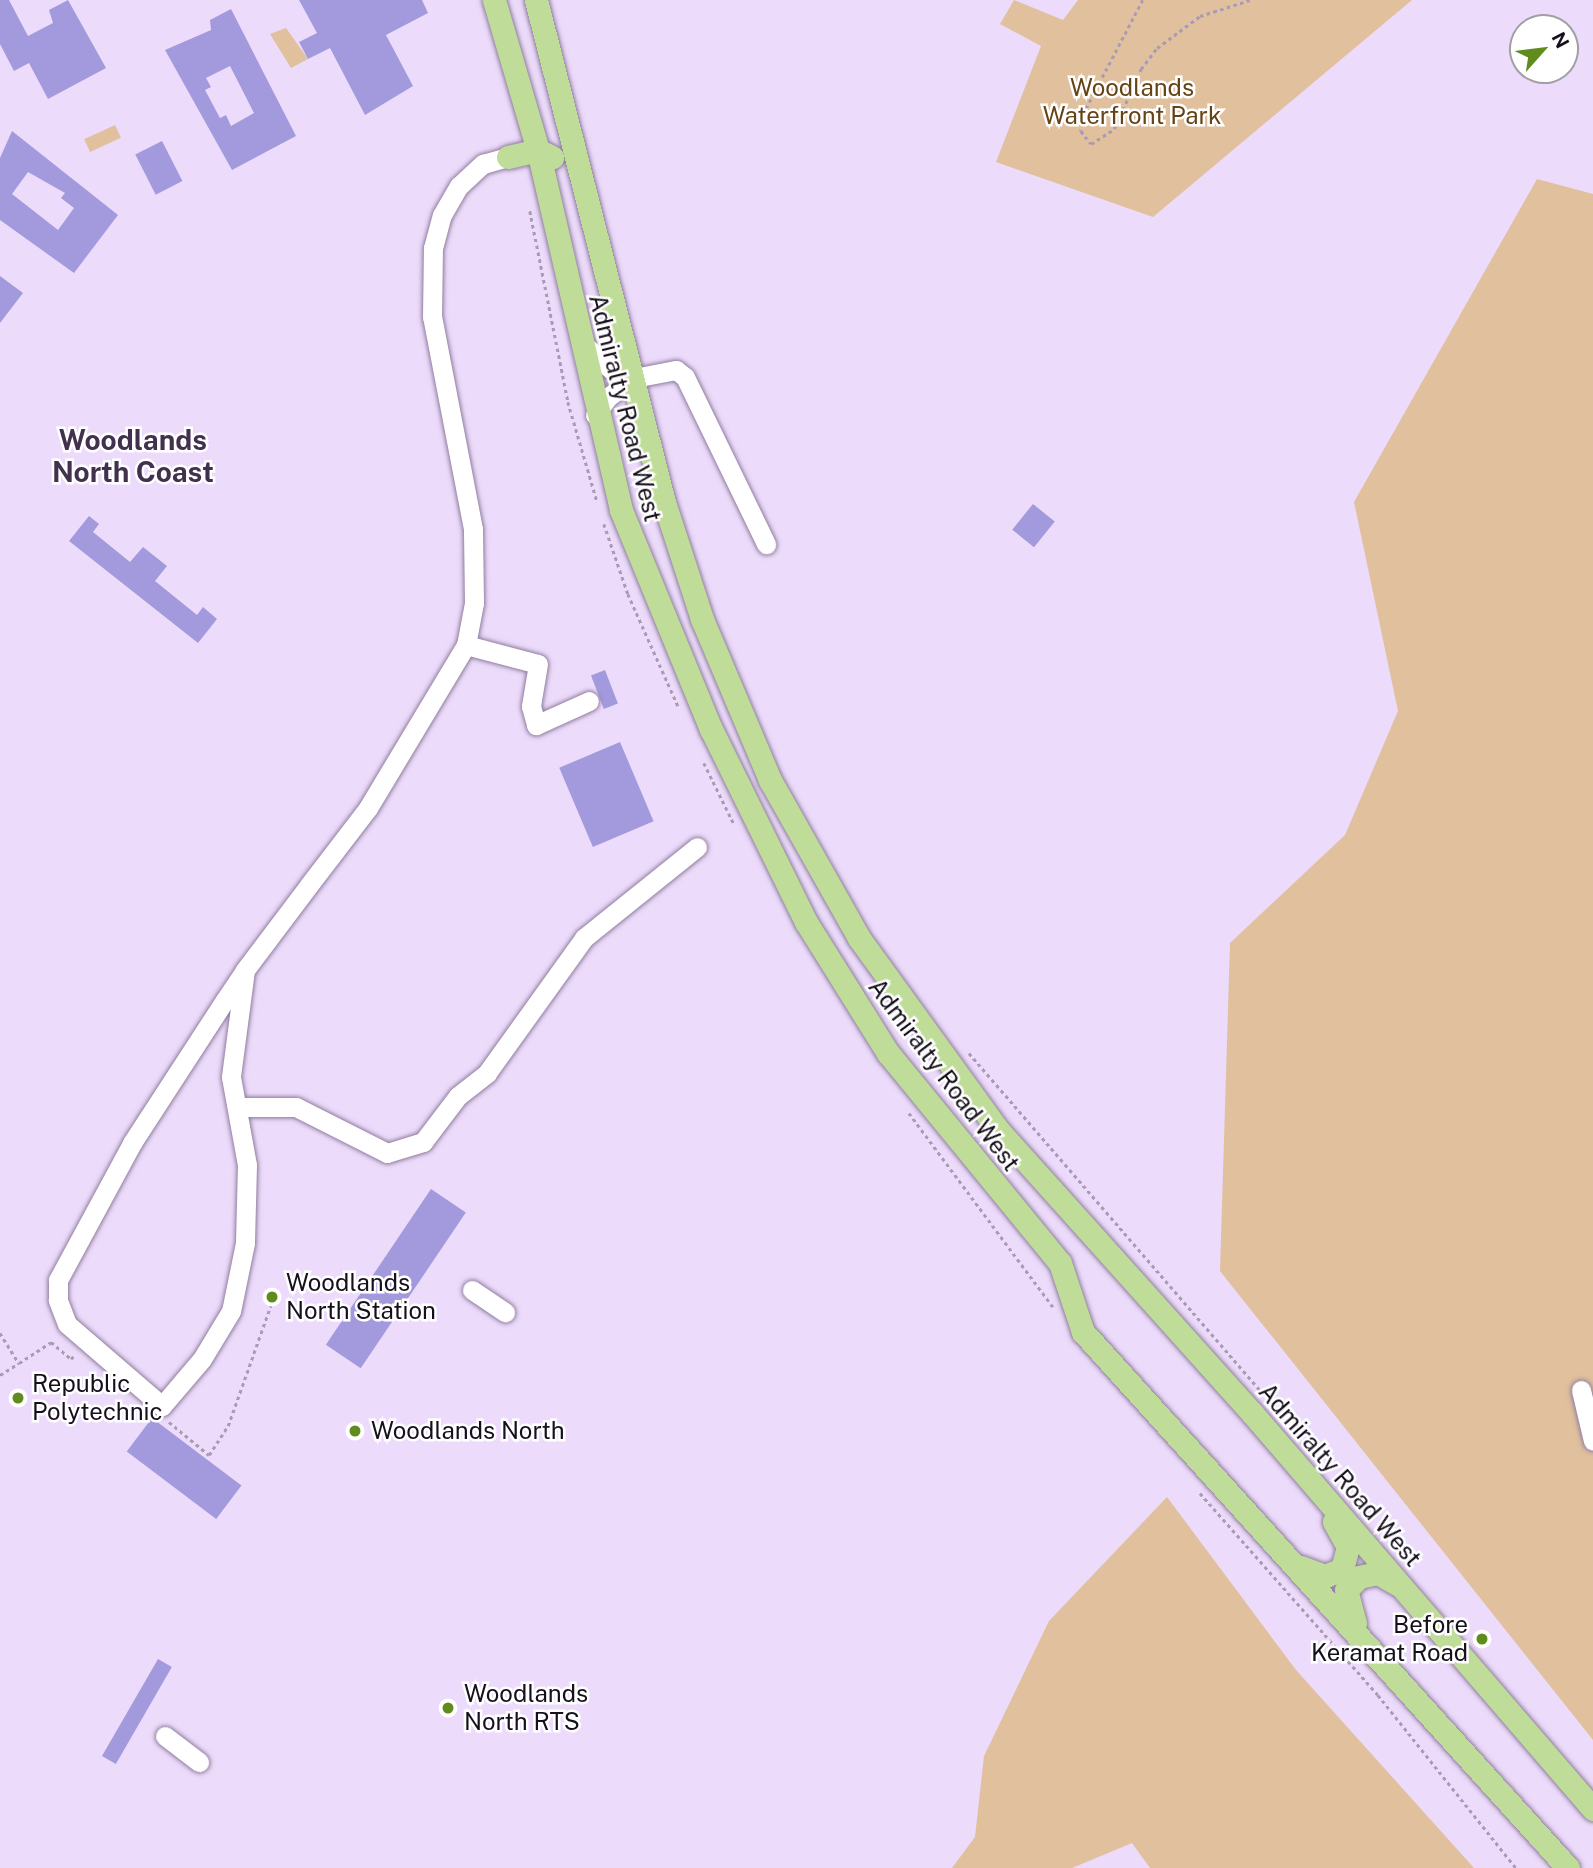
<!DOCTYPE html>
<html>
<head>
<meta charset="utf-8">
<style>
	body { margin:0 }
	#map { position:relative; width:1593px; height:1868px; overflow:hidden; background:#ecdbfa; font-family:"Public Sans",sans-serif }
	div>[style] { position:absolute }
	.green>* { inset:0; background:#e0c09d; transform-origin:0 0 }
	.building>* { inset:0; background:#a39add; transform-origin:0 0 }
	.path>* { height:2.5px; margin-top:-1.25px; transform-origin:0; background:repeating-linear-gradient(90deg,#a99bb4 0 3.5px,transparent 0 7px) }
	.roads { filter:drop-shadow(0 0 2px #907da0) drop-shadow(0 0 2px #907da0) }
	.minor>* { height:19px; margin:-9.5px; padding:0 9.5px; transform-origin:9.5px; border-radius:9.5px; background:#fff }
	.major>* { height:23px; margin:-11.5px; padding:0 11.5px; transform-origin:11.5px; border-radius:11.5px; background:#bfdd99 }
	.dots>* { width:19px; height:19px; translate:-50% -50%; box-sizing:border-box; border:4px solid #fff; border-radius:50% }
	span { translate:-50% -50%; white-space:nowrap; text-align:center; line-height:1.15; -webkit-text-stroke:5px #fff; paint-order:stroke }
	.park-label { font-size:24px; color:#654316 }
	.street-label { font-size:24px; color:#160f1c }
	.poi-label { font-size:24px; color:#160f1c }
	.left { translate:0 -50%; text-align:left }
	.right { translate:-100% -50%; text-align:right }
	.quarter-label { font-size:28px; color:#42304f; font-weight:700 }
	.north { position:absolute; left:1509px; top:14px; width:70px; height:70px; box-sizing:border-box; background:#fff; border:2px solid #a29fa4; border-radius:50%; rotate:62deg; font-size:19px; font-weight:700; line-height:28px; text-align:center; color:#160f1c }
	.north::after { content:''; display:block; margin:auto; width:24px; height:32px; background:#608c1e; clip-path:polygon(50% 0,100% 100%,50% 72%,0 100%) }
</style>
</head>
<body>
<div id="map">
	<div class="green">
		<i style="clip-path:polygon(1014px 0,1063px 20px,1078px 0,1412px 0,1153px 217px,996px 162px,1041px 46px,1000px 24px)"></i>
		<i style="clip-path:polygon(286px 28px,308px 59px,291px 68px,270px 34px)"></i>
		<i style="left:115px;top:125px;width:14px;height:34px;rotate:65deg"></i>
		<i style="clip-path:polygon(1537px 179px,1593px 194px,1593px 1740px,1220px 1271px,1230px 943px,1345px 835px,1398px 711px,1354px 502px)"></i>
		<i style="clip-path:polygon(1167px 1497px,1296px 1670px,1474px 1868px,1150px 1868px,1132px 1843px,1072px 1868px,952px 1868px,975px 1837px,984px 1756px,1049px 1621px)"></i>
	</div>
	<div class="building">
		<i style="clip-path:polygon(0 0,9px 0,28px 36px,53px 23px,49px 10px,68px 0,106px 68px,48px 99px,29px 63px,14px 71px,0 44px)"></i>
		<i style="clip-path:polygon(299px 0,422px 0,428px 13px,386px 35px,413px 86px,365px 115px,330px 48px,308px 59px,299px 42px,317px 33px)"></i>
		<i style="clip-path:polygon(evenodd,231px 9px,296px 136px,232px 170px,165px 50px,211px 30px,210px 20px,231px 9px,230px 66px,254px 113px,231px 126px,226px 115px,220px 118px,205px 90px,211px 87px,206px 78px,230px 66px)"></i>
		<i style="clip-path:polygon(evenodd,12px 131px,118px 215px,74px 273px,0 220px,0 158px,12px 131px,28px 172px,65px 193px,61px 198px,74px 208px,58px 230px,12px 194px,28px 172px)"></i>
		<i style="left:162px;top:141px;width:45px;height:30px;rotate:63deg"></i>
		<i style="clip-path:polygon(0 276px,23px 293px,0 323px)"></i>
		<i style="left:1033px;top:504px;width:28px;height:33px;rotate:39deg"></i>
		<i style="clip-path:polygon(89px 516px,99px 524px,93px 532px,130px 562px,143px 547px,167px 566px,155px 581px,197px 615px,203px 607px,217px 619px,198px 643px,69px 541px)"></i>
		<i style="left:605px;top:670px;width:36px;height:15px;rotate:69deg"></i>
		<i style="left:620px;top:742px;width:86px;height:66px;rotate:67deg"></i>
		<i style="left:431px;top:1189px;width:42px;height:188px;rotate:34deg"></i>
		<i style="left:152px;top:1418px;width:112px;height:42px;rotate:37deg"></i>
		<i style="left:158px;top:1659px;width:16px;height:112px;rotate:30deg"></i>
	</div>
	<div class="path">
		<i style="left:1143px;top:0;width:123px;rotate:117.6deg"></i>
		<i style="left:1086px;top:109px;width:23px;rotate:103deg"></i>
		<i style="left:1081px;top:131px;width:16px;rotate:52deg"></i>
		<i style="left:1091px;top:144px;width:27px;rotate:-33deg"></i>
		<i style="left:1114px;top:129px;width:66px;rotate:-65.8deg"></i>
		<i style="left:1141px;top:69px;width:26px;rotate:-53deg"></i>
		<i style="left:1157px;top:48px;width:54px;rotate:-36.7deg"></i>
		<i style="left:1200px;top:16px;width:52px;rotate:-17.7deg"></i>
		<i style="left:530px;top:211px;width:195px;rotate:78.7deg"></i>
		<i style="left:568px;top:402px;width:103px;rotate:73.7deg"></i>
		<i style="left:604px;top:524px;width:74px;rotate:71.1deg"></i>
		<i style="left:628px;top:594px;width:123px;rotate:65.9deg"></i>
		<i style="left:704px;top:763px;width:70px;rotate:63.8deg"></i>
		<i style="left:969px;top:1053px;width:448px;rotate:49.2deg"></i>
		<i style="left:909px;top:1113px;width:242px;rotate:53.4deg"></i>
		<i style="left:0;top:1333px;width:36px;rotate:58deg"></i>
		<i style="left:19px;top:1363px;width:38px;rotate:-33deg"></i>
		<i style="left:51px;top:1342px;width:26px;rotate:40deg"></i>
		<i style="left:71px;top:1359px;width:6px;rotate:-51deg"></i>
		<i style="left:0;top:1375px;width:22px;rotate:-32deg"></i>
		<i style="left:169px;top:1422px;width:52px;rotate:39.5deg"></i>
		<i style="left:209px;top:1455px;width:35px;rotate:-57deg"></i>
		<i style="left:228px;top:1426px;width:138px;rotate:-70.5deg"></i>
		<i style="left:1200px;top:1493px;width:269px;rotate:48.6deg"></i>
		<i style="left:1378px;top:1695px;width:221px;rotate:51.4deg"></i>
	</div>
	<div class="roads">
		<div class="minor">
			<i style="left:581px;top:342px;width:49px;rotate:42.5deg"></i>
			<i style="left:617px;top:375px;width:17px;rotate:10deg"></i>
			<i style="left:634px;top:378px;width:43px;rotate:-10.8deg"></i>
			<i style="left:676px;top:370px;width:11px;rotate:38deg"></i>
			<i style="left:685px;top:377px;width:186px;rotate:64.1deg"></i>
			<i style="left:595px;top:415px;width:22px;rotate:-54deg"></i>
			<i style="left:608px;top:397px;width:32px;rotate:-36deg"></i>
			<i style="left:466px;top:645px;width:74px;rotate:14.8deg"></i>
			<i style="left:538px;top:664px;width:43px;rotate:99.5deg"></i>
			<i style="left:531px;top:706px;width:20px;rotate:75deg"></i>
			<i style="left:536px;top:725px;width:58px;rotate:-24.4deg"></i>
			<i style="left:245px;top:970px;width:108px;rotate:97.5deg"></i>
			<i style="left:231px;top:1077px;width:89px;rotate:79.7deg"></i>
			<i style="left:247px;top:1165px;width:78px;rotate:91.5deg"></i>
			<i style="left:245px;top:1243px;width:69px;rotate:101.6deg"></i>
			<i style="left:231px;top:1311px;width:56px;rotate:121.1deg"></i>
			<i style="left:202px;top:1359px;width:62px;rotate:130.4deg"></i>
			<i style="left:162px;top:1406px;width:125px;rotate:-139.2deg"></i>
			<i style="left:67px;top:1324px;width:26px;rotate:-111deg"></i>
			<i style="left:58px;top:1300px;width:20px;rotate:-90deg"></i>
			<i style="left:58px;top:1280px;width:156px;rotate:-61.6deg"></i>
			<i style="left:132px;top:1143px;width:171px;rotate:-57deg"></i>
			<i style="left:225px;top:1000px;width:36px;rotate:-56deg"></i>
			<i style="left:245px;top:970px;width:106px;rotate:-53deg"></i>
			<i style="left:309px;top:885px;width:97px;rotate:-52.5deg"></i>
			<i style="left:368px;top:808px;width:190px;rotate:-59deg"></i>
			<i style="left:466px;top:645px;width:43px;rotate:-79.2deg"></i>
			<i style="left:474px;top:603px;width:74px;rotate:-90.8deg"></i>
			<i style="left:473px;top:529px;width:216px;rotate:-100.9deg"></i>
			<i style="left:432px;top:317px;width:69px;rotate:-89.2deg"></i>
			<i style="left:433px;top:248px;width:34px;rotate:-75deg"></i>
			<i style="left:442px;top:215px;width:34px;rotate:-60deg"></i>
			<i style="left:459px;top:186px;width:33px;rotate:-43deg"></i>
			<i style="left:483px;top:164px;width:26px;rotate:-16deg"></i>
			<i style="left:237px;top:1107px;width:59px"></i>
			<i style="left:296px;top:1107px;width:102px;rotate:26.8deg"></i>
			<i style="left:387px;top:1153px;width:38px;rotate:-17deg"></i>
			<i style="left:423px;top:1142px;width:58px;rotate:-52.7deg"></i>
			<i style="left:458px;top:1096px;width:37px;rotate:-38deg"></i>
			<i style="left:487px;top:1073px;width:166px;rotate:-54.3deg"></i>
			<i style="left:584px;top:938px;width:145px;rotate:-38.8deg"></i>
			<i style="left:472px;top:1290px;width:40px;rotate:34deg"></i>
			<i style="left:1581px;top:1390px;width:52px;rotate:76.8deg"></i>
			<i style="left:165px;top:1736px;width:43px;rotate:37.4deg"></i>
		</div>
		<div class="major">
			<i style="left:494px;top:0;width:156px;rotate:73.7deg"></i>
			<i style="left:538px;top:150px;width:369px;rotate:77deg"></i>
			<i style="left:621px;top:510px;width:237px;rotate:67.7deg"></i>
			<i style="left:711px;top:729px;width:215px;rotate:63.8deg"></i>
			<i style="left:806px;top:922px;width:155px;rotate:58deg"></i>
			<i style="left:888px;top:1053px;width:271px;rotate:50.7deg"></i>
			<i style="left:1060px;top:1263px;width:73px;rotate:71.6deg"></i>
			<i style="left:1083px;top:1332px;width:723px;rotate:47.86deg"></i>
			<i style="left:536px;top:0;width:518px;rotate:75.7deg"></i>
			<i style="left:664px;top:502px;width:123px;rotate:72deg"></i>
			<i style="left:702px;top:619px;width:175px;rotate:67.1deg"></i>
			<i style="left:770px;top:780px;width:181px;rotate:60.6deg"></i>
			<i style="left:859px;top:938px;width:237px;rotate:54.1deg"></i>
			<i style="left:998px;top:1130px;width:380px;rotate:48.1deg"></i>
			<i style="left:1252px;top:1413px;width:523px;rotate:49.27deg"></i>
			<i style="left:508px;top:157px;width:31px;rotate:-13deg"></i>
			<i style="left:538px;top:150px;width:16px;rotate:27deg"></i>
			<i style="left:1301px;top:1567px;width:26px;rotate:21deg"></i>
			<i style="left:1325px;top:1576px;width:18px;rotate:-22deg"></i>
			<i style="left:1342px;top:1569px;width:23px;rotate:-75deg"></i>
			<i style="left:1348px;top:1547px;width:29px;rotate:-119deg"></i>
			<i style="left:1355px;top:1623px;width:34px;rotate:-105deg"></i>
			<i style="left:1346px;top:1590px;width:18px;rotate:-45deg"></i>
			<i style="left:1359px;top:1577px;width:19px;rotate:-12deg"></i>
			<i style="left:1378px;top:1573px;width:22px;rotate:30deg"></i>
		</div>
	</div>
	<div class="dots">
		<i style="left:272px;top:1297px;background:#608c1e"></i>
		<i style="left:18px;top:1398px;background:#608c1e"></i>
		<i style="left:355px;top:1431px;background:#608c1e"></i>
		<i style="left:1482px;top:1639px;background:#608c1e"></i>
		<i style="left:448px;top:1708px;background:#608c1e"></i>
	</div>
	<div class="park-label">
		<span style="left:1132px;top:102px">Woodlands<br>Waterfront Park</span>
	</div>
	<div class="street-label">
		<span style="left:625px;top:408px;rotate:76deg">Admiralty Road West</span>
		<span style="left:944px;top:1075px;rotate:53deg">Admiralty Road West</span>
		<span style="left:1340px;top:1475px;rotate:49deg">Admiralty Road West</span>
	</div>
	<div class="poi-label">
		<span class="left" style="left:286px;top:1297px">Woodlands<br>North Station</span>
		<span class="left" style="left:32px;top:1398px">Republic<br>Polytechnic</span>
		<span class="left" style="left:371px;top:1431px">Woodlands North</span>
		<span class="right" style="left:1468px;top:1639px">Before<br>Keramat Road</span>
		<span class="left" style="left:464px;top:1708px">Woodlands<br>North RTS</span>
	</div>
	<div class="quarter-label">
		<span style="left:133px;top:456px">Woodlands<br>North Coast</span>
	</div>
	<div class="north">N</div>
</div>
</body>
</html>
